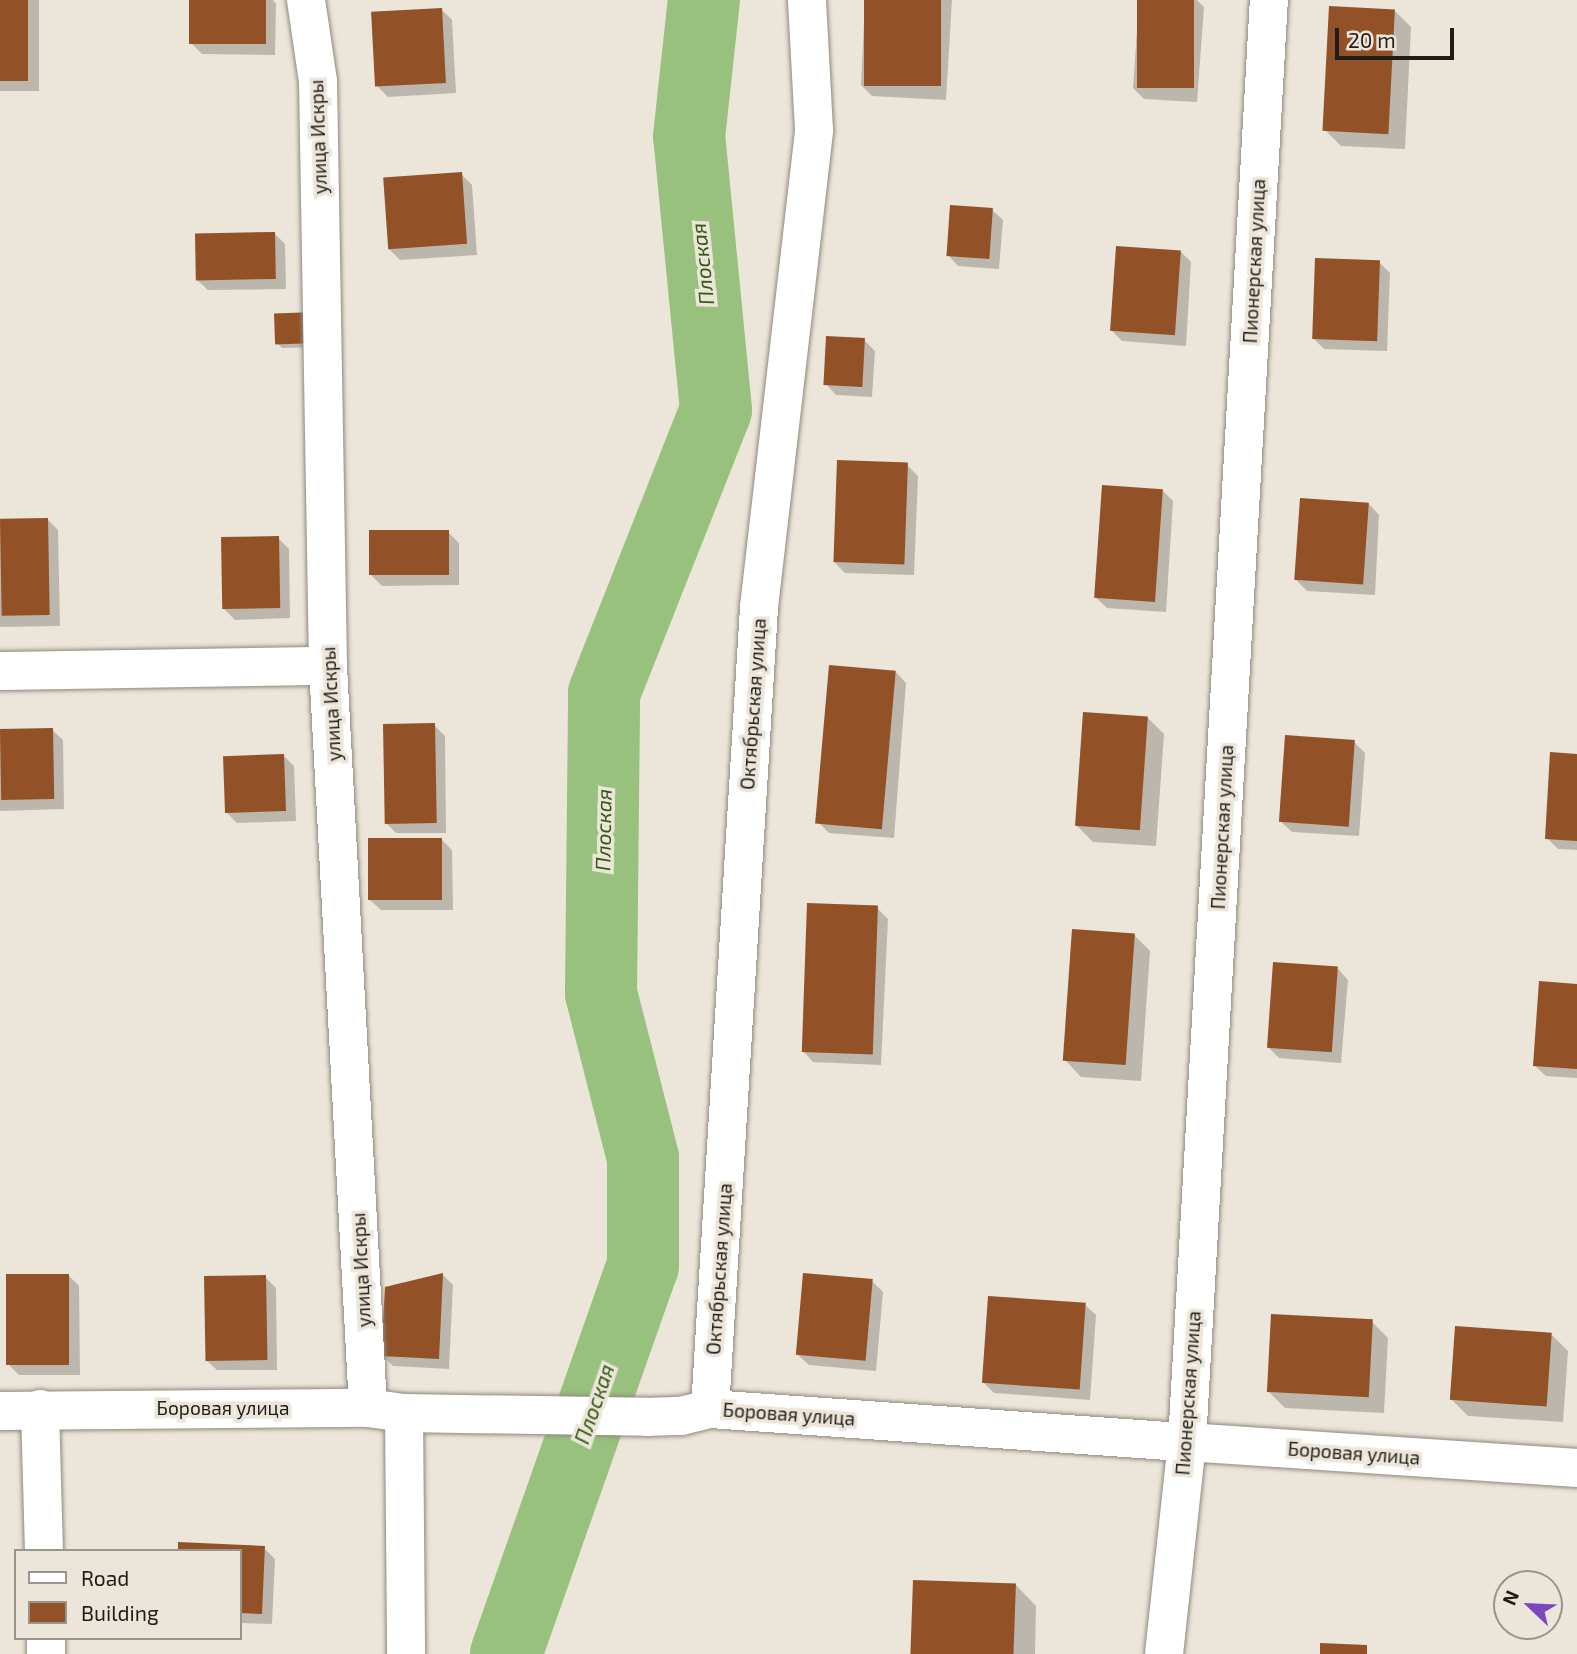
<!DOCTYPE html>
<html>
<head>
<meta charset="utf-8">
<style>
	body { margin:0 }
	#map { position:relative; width:1577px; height:1654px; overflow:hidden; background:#ece5d9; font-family:"Exo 2",sans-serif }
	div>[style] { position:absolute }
	.shadow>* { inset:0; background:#0003; transform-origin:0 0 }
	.river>* { height:72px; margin:-36px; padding:0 36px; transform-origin:36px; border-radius:36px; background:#97c17d }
	.building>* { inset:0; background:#925127; transform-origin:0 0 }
	.roads { filter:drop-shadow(0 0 2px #8f887e) drop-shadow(0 0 2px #8f887e) }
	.minor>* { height:38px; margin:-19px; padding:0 19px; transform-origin:19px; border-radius:19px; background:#fff }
	.tertiary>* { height:38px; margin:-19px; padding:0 19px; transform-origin:19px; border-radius:19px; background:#fff }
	span { translate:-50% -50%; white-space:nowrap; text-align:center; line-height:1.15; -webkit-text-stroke:7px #ece5d9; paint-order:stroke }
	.street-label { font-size:19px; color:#201d19 }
	.water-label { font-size:21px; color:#335914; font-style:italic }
	.legend { position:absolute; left:14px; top:1549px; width:228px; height:91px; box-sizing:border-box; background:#ece5d9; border:2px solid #9a958c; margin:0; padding:9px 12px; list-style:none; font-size:21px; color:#201d19 }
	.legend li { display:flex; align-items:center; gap:14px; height:35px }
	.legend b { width:35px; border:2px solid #9a958c }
	.north { position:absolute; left:1493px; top:1570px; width:70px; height:70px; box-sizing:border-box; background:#ece5d9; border:2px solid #9a958c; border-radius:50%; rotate:293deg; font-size:19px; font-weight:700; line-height:28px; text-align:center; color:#201d19 }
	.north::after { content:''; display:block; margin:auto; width:24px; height:32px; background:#7b47bf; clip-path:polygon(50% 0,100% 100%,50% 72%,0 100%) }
	.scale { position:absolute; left:1335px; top:28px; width:119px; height:32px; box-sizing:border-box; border:4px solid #201d19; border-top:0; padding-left:9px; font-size:21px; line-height:24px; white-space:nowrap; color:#201d19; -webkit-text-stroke:5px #ece5d9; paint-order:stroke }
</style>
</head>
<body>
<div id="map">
	<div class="shadow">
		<i style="left:0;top:0;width:39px;height:91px"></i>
		<i style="clip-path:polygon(191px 0,273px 0,276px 4px,275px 55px,202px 54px,191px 43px)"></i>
		<i style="clip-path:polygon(865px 0,952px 0,946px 100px,872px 96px,861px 85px)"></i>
		<i style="clip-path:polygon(1139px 0,1197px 0,1204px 7px,1197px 102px,1144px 99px,1133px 88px)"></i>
		<i style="clip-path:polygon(441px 9px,452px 20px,456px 93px,388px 97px,377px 86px)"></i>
		<i style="clip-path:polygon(1395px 11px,1411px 27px,1405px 149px,1341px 146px,1325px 130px)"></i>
		<i style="clip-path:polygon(461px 174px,472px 185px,477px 255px,400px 260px,389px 249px)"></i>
		<i style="clip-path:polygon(992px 210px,1003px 220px,999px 269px,958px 266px,948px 255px)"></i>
		<i style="clip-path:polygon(274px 233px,285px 244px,286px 289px,208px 290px,197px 280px)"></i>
		<i style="clip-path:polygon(1180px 251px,1191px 262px,1186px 346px,1122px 341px,1112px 331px)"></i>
		<i style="clip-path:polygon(1379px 262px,1390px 273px,1387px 351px,1324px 349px,1313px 338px)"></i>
		<i style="clip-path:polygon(276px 314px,321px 347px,282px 348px,277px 343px)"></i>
		<i style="clip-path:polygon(864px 340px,875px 351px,872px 397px,836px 395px,826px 384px)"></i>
		<i style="clip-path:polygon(907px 465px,918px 476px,914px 575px,845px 573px,834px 562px)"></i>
		<i style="clip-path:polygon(1163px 491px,1173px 501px,1166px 612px,1107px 608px,1096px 598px)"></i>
		<i style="clip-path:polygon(1369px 504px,1379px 515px,1375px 595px,1307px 591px,1296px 580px)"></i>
		<i style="clip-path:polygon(47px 519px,58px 530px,60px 626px,0 627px,0 521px)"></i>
		<i style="clip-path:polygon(448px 532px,459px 543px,459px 585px,382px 586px,371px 575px)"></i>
		<i style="clip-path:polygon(278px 538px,289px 549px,290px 618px,235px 620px,224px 609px)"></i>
		<i style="clip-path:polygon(896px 672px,906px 683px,894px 838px,829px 833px,818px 822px)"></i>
		<i style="clip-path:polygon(1147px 717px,1164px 734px,1156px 846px,1093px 842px,1076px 825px)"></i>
		<i style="clip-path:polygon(434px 725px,445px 736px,446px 833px,396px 833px,385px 822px)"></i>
		<i style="clip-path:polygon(52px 730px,63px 740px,64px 809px,0 811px,0 731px)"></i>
		<i style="clip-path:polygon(1354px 742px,1365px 753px,1359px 836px,1292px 832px,1281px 822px)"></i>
		<i style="clip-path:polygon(1577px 755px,1577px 850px,1558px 849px,1547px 838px)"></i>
		<i style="clip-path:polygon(284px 756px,294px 766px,296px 821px,237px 823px,226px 812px)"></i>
		<i style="clip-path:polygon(442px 840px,452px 850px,453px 910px,381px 910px,370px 900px)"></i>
		<i style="clip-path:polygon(877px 908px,888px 919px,881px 1065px,813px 1062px,803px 1051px)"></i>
		<i style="clip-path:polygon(1134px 935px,1150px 951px,1141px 1081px,1081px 1077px,1065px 1060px)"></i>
		<i style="clip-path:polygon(1338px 969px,1348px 980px,1341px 1063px,1279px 1058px,1268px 1047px)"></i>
		<i style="clip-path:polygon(1577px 985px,1577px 1078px,1546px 1076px,1535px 1066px)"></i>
		<i style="clip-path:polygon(443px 1275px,453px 1285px,449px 1369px,393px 1366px,382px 1355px)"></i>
		<i style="clip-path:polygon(69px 1276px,79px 1286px,80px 1375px,19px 1375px,8px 1364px)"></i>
		<i style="clip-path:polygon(265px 1277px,276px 1288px,277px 1370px,217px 1370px,206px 1360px)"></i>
		<i style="clip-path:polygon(872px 1281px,883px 1292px,876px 1371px,809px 1365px,798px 1355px)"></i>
		<i style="clip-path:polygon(1085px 1305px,1096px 1315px,1090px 1400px,994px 1393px,983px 1382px)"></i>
		<i style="clip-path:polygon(1372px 1322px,1388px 1338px,1384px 1413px,1285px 1408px,1269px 1392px)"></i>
		<i style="clip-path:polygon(1552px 1335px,1568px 1351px,1563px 1422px,1468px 1416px,1451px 1399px)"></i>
		<i style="clip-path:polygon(264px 1548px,275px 1559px,272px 1624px,240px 1623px,240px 1551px)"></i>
		<i style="clip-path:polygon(1015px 1584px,1036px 1606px,1035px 1654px,913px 1654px)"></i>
	</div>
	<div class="river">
		<i style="left:506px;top:1654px;width:411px;rotate:-70.6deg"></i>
		<i style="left:643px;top:1266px;width:108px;rotate:-90deg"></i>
		<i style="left:643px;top:1158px;width:170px;rotate:-104.3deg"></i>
		<i style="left:601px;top:993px;width:300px;rotate:-89.4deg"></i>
		<i style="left:604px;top:693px;width:304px;rotate:-68.4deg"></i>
		<i style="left:716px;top:410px;width:274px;rotate:-95.6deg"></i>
		<i style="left:689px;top:137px;width:138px;rotate:-83.8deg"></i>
	</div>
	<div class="building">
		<i style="left:0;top:0;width:28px;height:81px"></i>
		<i style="left:189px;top:0;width:77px;height:44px"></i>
		<i style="left:864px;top:0;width:77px;height:86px"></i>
		<i style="left:1137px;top:0;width:57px;height:88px"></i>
		<i style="left:1329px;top:6px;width:66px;height:125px;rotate:3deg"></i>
		<i style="left:442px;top:8px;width:75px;height:71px;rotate:87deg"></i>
		<i style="left:462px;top:172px;width:72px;height:79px;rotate:86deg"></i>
		<i style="left:950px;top:205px;width:43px;height:51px;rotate:4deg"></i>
		<i style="left:275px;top:232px;width:47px;height:80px;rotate:89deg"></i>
		<i style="left:1116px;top:246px;width:65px;height:85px;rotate:4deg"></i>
		<i style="left:1315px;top:258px;width:65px;height:81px;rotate:2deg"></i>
		<i style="left:316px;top:312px;width:31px;height:42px;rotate:88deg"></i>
		<i style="left:826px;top:336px;width:39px;height:49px;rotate:3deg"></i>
		<i style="left:837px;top:460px;width:71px;height:102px;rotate:2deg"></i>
		<i style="left:1102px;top:485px;width:61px;height:113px;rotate:4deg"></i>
		<i style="left:1300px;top:498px;width:69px;height:82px;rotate:4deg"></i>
		<i style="left:48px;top:518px;width:97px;height:48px;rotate:89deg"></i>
		<i style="left:449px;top:530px;width:45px;height:80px;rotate:90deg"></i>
		<i style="left:279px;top:536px;width:72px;height:58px;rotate:89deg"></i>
		<i style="left:829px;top:665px;width:67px;height:159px;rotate:5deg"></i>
		<i style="left:1083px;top:712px;width:65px;height:114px;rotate:4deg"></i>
		<i style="left:435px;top:723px;width:100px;height:52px;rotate:89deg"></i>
		<i style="left:53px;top:728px;width:71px;height:53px;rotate:89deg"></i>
		<i style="left:1285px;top:735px;width:70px;height:87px;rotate:4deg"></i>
		<i style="clip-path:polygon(1550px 752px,1577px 754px,1577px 841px,1545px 839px)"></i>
		<i style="left:284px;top:754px;width:57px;height:61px;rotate:88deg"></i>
		<i style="left:368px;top:838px;width:74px;height:62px"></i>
		<i style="left:807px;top:903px;width:71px;height:149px;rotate:2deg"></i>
		<i style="left:1072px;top:929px;width:63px;height:132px;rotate:4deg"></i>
		<i style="left:1273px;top:962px;width:65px;height:86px;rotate:4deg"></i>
		<i style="clip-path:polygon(1539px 981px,1577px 984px,1577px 1069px,1533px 1066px)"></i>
		<i style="clip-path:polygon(443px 1273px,439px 1359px,381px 1356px,385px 1287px)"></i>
		<i style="left:803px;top:1273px;width:70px;height:82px;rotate:5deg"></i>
		<i style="left:6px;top:1274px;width:63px;height:91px"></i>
		<i style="left:266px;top:1275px;width:85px;height:62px;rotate:89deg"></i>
		<i style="left:988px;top:1296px;width:98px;height:87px;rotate:4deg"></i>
		<i style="left:1271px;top:1314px;width:102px;height:78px;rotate:3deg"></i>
		<i style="left:1455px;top:1326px;width:97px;height:74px;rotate:4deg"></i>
		<i style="clip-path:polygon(178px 1542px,265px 1546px,262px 1614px,240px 1613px,240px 1551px,178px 1551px)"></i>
		<i style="left:913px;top:1580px;width:103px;height:74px;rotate:2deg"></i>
		<i style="clip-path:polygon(1320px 1643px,1367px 1645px,1367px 1654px,1320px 1654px)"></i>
	</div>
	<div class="roads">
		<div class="minor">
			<i style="left:306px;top:0;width:82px;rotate:81.6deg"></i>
			<i style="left:318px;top:81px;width:585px;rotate:89.02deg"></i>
			<i style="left:328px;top:666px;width:743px;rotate:86.91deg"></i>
			<i style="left:0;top:671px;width:328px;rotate:-0.9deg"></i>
			<i style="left:40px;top:1409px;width:142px;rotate:88.4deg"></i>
			<i style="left:710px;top:1409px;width:803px;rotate:-86.5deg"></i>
			<i style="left:759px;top:607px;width:480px;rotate:-83.4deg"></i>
			<i style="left:814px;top:130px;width:130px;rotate:-93.1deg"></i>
			<i style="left:0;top:1411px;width:368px;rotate:-0.5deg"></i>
			<i style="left:368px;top:1408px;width:36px;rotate:8deg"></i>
			<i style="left:404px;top:1413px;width:243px;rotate:0.9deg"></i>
			<i style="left:647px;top:1417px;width:34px;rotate:-2deg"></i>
			<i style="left:681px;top:1416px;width:30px;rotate:-14deg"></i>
			<i style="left:710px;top:1409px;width:478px;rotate:4deg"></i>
			<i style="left:1187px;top:1442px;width:1444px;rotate:-86.75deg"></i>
			<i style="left:404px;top:1413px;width:241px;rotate:89.5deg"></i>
			<i style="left:46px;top:1638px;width:16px;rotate:90deg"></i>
		</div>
		<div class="tertiary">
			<i style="left:1164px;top:1654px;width:213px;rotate:-83.8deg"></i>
			<i style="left:1187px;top:1442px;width:391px;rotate:3.8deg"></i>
		</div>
	</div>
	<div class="street-label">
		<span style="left:318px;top:137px;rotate:-92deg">улица Искры</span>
		<span style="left:1254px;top:261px;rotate:-87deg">Пионерская улица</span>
		<span style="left:331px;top:704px;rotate:-93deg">улица Искры</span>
		<span style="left:753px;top:704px;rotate:-86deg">Октябрьская улица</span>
		<span style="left:1222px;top:827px;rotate:-87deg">Пионерская улица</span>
		<span style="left:719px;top:1269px;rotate:-86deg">Октябрьская улица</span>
		<span style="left:361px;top:1270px;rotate:-93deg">улица Искры</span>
		<span style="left:1188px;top:1393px;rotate:-86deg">Пионерская улица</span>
		<span style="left:223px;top:1408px">Боровая улица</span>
		<span style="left:789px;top:1414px;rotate:4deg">Боровая улица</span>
		<span style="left:1354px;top:1453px;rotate:4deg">Боровая улица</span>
	</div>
	<div class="water-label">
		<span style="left:702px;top:264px;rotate:-96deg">Плоская</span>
		<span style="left:603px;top:830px;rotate:-89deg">Плоская</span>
		<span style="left:594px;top:1404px;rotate:-71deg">Плоская</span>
	</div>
	<ul class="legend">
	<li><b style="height:9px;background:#fff"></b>Road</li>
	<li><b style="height:19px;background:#925127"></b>Building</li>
	</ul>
	<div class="north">N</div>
	<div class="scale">20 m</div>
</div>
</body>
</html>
